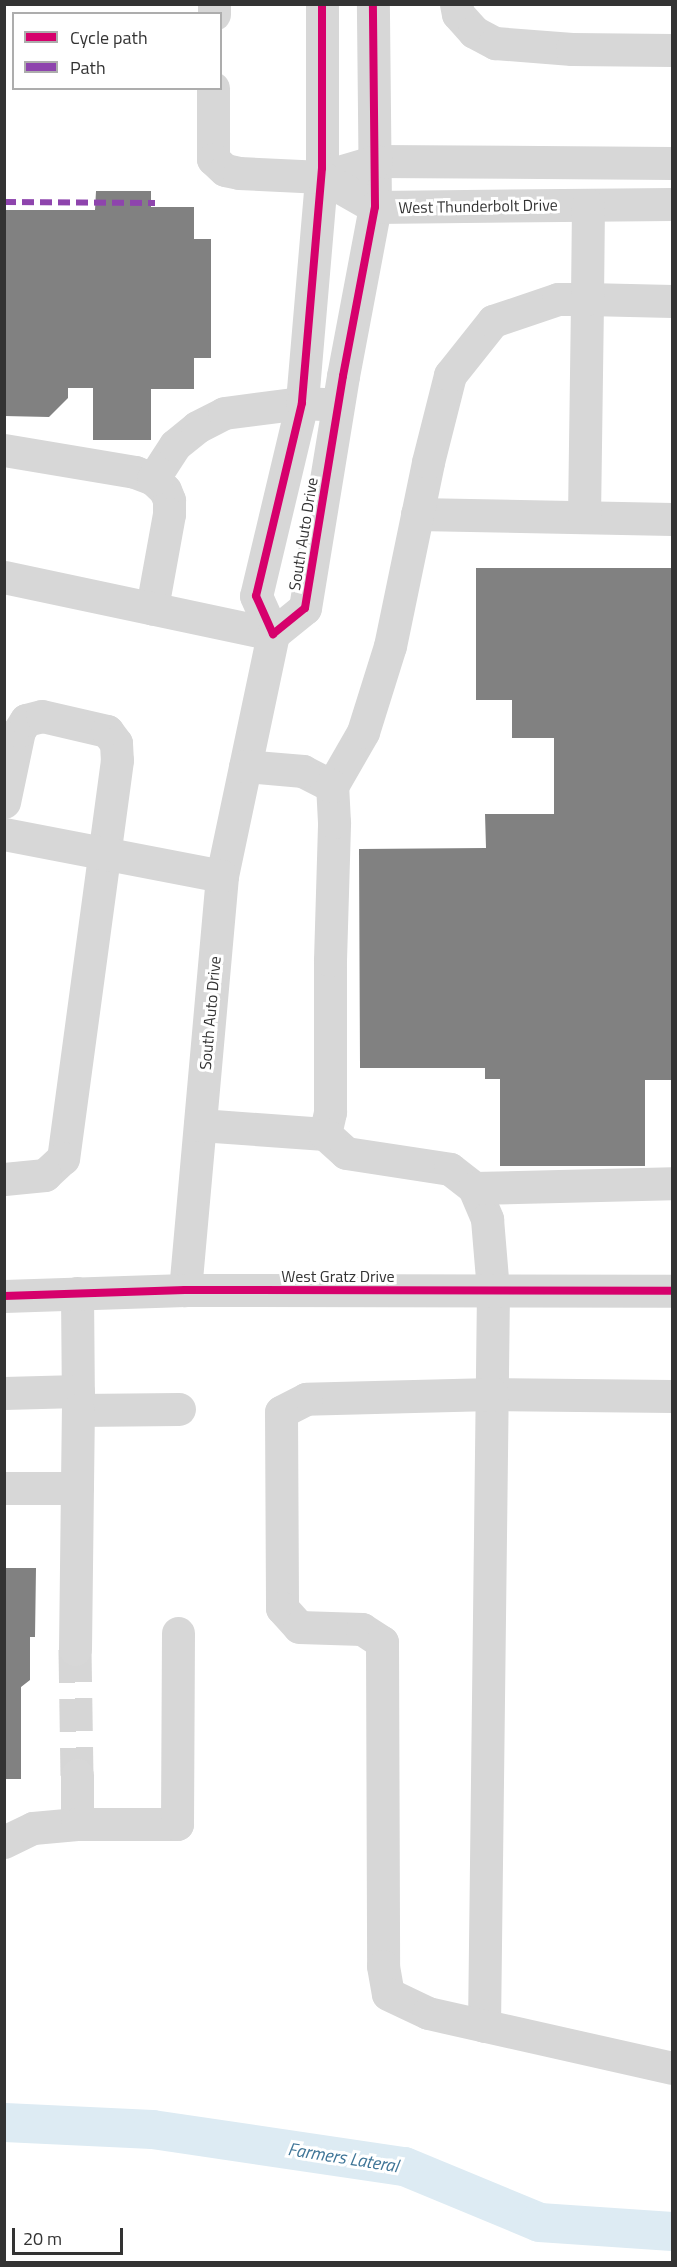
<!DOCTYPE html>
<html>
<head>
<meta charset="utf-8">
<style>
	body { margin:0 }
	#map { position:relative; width:677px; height:2267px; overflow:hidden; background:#fff; font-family:"Titillium Web",sans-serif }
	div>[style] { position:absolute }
	.canal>* { height:39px; margin:-19.5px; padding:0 19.5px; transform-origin:19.5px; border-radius:19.5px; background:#ddebf3 }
	.building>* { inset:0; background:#818181 }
	.minor-tunnel>* { height:33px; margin-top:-16.5px; transform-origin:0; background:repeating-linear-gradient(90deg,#d6d6d6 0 33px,transparent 0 49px) }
	.minor>* { height:33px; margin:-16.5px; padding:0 16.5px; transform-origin:16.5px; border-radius:16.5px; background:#d7d7d7 }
	.quiet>* { height:6px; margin-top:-3px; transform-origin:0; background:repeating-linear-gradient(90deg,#8e44ad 0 12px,transparent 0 18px) }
	.cycleway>* { height:8px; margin:-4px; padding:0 4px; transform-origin:4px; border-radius:4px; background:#d6006c }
	span { translate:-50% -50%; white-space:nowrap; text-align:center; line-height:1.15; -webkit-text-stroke:6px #fff; paint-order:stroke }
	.street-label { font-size:16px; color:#333 }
	.water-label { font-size:18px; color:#3f7597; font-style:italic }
	.frame { position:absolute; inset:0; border:6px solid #333; pointer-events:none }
	.legend { position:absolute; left:12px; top:12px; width:210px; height:78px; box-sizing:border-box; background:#fff; border:2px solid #adadad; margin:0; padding:8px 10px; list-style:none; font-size:18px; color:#333 }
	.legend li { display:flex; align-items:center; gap:12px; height:30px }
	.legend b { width:30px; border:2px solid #adadad }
	.scale { position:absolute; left:12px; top:2228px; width:111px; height:27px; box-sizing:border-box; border:3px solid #333; border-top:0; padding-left:8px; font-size:18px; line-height:21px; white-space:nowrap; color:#333; -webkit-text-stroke:4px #fff; paint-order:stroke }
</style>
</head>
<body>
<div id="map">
	<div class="canal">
		<i style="left:4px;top:2122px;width:148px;rotate:2.7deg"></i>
		<i style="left:152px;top:2129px;width:255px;rotate:8.4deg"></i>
		<i style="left:404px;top:2166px;width:146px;rotate:22.5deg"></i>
		<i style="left:539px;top:2222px;width:133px;rotate:3.9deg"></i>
	</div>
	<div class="building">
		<i style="clip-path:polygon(96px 191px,151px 191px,151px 207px,194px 207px,194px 239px,211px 239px,211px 358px,194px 358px,194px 389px,151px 389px,151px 440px,93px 440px,93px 388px,68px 388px,68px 398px,49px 417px,4px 416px,4px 210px,95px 210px)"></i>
		<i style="clip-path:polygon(476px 568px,672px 568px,672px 1080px,645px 1080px,645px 1166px,500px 1166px,500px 1079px,485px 1079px,485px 1068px,360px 1068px,359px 849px,486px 848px,485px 814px,554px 814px,554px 738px,512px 738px,512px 700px,476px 700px)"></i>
		<i style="clip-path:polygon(4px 1568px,36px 1568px,35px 1637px,30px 1637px,30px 1680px,21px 1687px,21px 1779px,4px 1779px)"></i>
	</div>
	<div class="minor-tunnel">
		<i style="left:75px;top:1649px;width:126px;rotate:89.1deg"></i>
	</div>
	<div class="minor">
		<i style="left:322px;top:4px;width:164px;rotate:90deg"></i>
		<i style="left:322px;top:168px;width:236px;rotate:94.9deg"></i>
		<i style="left:302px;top:403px;width:198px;rotate:103.4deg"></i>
		<i style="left:256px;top:596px;width:42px;rotate:65.9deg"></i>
		<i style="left:273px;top:634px;width:41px;rotate:-39.1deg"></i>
		<i style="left:305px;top:608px;width:235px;rotate:-80.7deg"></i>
		<i style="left:343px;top:376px;width:172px;rotate:-79.3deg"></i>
		<i style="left:375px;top:207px;width:203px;rotate:-90.6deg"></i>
		<i style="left:456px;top:4px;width:10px;rotate:79deg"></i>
		<i style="left:458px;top:14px;width:24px;rotate:48deg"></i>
		<i style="left:474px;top:32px;width:24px;rotate:28deg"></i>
		<i style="left:495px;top:43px;width:77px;rotate:4.5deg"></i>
		<i style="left:572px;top:49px;width:100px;rotate:0.6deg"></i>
		<i style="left:214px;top:14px;width:10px;rotate:-90deg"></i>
		<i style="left:213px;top:88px;width:71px;rotate:90deg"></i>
		<i style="left:213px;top:159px;width:16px;rotate:43deg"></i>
		<i style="left:225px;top:170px;width:14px;rotate:12deg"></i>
		<i style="left:239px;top:173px;width:83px;rotate:2.8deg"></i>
		<i style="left:672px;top:163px;width:296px;rotate:-179.6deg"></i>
		<i style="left:376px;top:161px;width:56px;rotate:163.5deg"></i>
		<i style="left:322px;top:177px;width:61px;rotate:29.5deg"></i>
		<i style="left:375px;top:207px;width:297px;rotate:-0.6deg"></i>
		<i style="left:4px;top:450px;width:133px;rotate:9.5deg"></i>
		<i style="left:135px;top:472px;width:19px;rotate:21deg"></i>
		<i style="left:153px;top:479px;width:16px;rotate:43deg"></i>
		<i style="left:165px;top:490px;width:11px;rotate:68deg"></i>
		<i style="left:169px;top:500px;width:14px;rotate:90deg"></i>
		<i style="left:169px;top:514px;width:96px;rotate:100.3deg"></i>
		<i style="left:153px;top:479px;width:40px;rotate:-57.1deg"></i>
		<i style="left:175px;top:445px;width:28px;rotate:-39deg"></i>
		<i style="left:197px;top:427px;width:30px;rotate:-27deg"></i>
		<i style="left:224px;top:413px;width:79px;rotate:-7.3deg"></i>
		<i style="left:302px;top:403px;width:21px;rotate:3deg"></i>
		<i style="left:417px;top:514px;width:255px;rotate:1.1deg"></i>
		<i style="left:584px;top:517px;width:218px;rotate:-89.2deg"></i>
		<i style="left:587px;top:299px;width:85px;rotate:1.3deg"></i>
		<i style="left:4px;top:577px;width:275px;rotate:12deg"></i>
		<i style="left:273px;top:634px;width:247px;rotate:101.9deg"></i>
		<i style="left:222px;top:876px;width:416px;rotate:95.1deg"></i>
		<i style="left:332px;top:786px;width:62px;rotate:-60.1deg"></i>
		<i style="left:363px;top:732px;width:90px;rotate:-72.6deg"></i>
		<i style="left:390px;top:646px;width:188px;rotate:-78.3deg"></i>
		<i style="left:428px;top:462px;width:90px;rotate:-75.8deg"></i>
		<i style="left:450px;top:375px;width:69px;rotate:-51.5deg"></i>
		<i style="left:493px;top:321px;width:69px;rotate:-18.7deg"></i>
		<i style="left:558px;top:299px;width:29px"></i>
		<i style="left:587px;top:299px;width:94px;rotate:-89.4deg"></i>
		<i style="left:4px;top:802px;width:73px;rotate:-78.1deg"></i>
		<i style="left:19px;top:731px;width:13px;rotate:-58deg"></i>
		<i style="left:26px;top:720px;width:16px;rotate:-14deg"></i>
		<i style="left:42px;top:716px;width:67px;rotate:13deg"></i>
		<i style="left:107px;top:731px;width:15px;rotate:53deg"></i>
		<i style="left:116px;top:743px;width:17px;rotate:87deg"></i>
		<i style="left:117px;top:760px;width:402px;rotate:97.7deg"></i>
		<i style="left:63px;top:1158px;width:25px;rotate:137deg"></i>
		<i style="left:45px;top:1175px;width:41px;rotate:174.4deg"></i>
		<i style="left:4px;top:834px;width:222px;rotate:10.9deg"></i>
		<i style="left:200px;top:1125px;width:125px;rotate:4.1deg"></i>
		<i style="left:325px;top:1134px;width:23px;rotate:-77deg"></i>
		<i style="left:330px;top:1112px;width:152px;rotate:-90deg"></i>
		<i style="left:330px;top:960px;width:138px;rotate:-88.3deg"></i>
		<i style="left:334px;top:822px;width:36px;rotate:-93deg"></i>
		<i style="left:332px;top:786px;width:33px;rotate:-153deg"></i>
		<i style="left:303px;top:771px;width:58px;rotate:-175.1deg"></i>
		<i style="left:325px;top:1134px;width:28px;rotate:42deg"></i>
		<i style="left:346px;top:1153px;width:105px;rotate:8.7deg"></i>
		<i style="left:450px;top:1169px;width:31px;rotate:38deg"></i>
		<i style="left:474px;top:1188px;width:34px;rotate:67deg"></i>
		<i style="left:487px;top:1219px;width:71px;rotate:85.2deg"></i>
		<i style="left:493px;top:1290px;width:736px;rotate:90.7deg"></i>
		<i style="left:474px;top:1188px;width:198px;rotate:-1.4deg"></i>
		<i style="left:77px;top:1293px;width:117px;rotate:89.5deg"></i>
		<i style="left:78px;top:1410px;width:101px;rotate:-0.6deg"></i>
		<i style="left:4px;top:1296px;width:181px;rotate:-1.9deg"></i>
		<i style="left:185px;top:1290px;width:487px;rotate:0.1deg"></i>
		<i style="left:4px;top:1393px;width:74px;rotate:-1.5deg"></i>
		<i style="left:672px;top:1396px;width:180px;rotate:-179.4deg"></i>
		<i style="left:492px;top:1394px;width:186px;rotate:178.5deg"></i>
		<i style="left:306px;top:1399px;width:28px;rotate:153deg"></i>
		<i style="left:281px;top:1412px;width:196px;rotate:89.7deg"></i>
		<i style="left:282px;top:1608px;width:25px;rotate:48deg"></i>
		<i style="left:299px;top:1627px;width:63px;rotate:1.8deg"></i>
		<i style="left:362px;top:1629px;width:24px;rotate:33deg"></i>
		<i style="left:382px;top:1642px;width:324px;rotate:89.8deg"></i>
		<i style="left:383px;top:1966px;width:28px;rotate:80deg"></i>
		<i style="left:388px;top:1994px;width:44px;rotate:25.4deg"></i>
		<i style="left:428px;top:2013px;width:250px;rotate:12.7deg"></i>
		<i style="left:4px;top:1488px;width:73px"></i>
		<i style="left:75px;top:1649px;width:239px;rotate:-89.3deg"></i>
		<i style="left:77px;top:1775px;width:49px;rotate:90deg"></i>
		<i style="left:4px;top:1842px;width:32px;rotate:-26deg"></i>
		<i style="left:33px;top:1828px;width:44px;rotate:-5.2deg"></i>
		<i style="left:77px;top:1824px;width:100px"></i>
		<i style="left:177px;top:1824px;width:191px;rotate:-89.7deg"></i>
	</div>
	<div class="quiet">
		<i style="left:4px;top:202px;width:151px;rotate:0.4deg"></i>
	</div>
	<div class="cycleway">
		<i style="left:322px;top:4px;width:164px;rotate:90deg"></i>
		<i style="left:322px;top:168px;width:236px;rotate:94.9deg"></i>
		<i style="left:302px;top:403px;width:198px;rotate:103.4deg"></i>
		<i style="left:256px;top:596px;width:42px;rotate:65.9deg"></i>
		<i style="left:273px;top:634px;width:41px;rotate:-39.1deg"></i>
		<i style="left:305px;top:608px;width:235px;rotate:-80.7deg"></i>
		<i style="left:343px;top:376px;width:172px;rotate:-79.3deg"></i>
		<i style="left:375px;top:207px;width:203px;rotate:-90.6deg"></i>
		<i style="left:4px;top:1296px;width:181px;rotate:-1.9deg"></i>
		<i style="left:185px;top:1290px;width:487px;rotate:0.1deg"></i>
	</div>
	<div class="street-label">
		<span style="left:478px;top:206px;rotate:-1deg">West Thunderbolt Drive</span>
		<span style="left:303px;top:534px;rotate:-81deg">South Auto Drive</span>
		<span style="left:210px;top:1013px;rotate:-85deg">South Auto Drive</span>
		<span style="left:338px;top:1276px">West Gratz Drive</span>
	</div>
	<div class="water-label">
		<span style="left:343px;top:2158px;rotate:9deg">Farmers Lateral</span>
	</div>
	<div class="frame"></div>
	<ul class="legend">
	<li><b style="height:8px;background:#d6006c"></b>Cycle path</li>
	<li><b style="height:8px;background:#8e44ad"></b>Path</li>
	</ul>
	<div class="scale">20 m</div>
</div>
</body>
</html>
